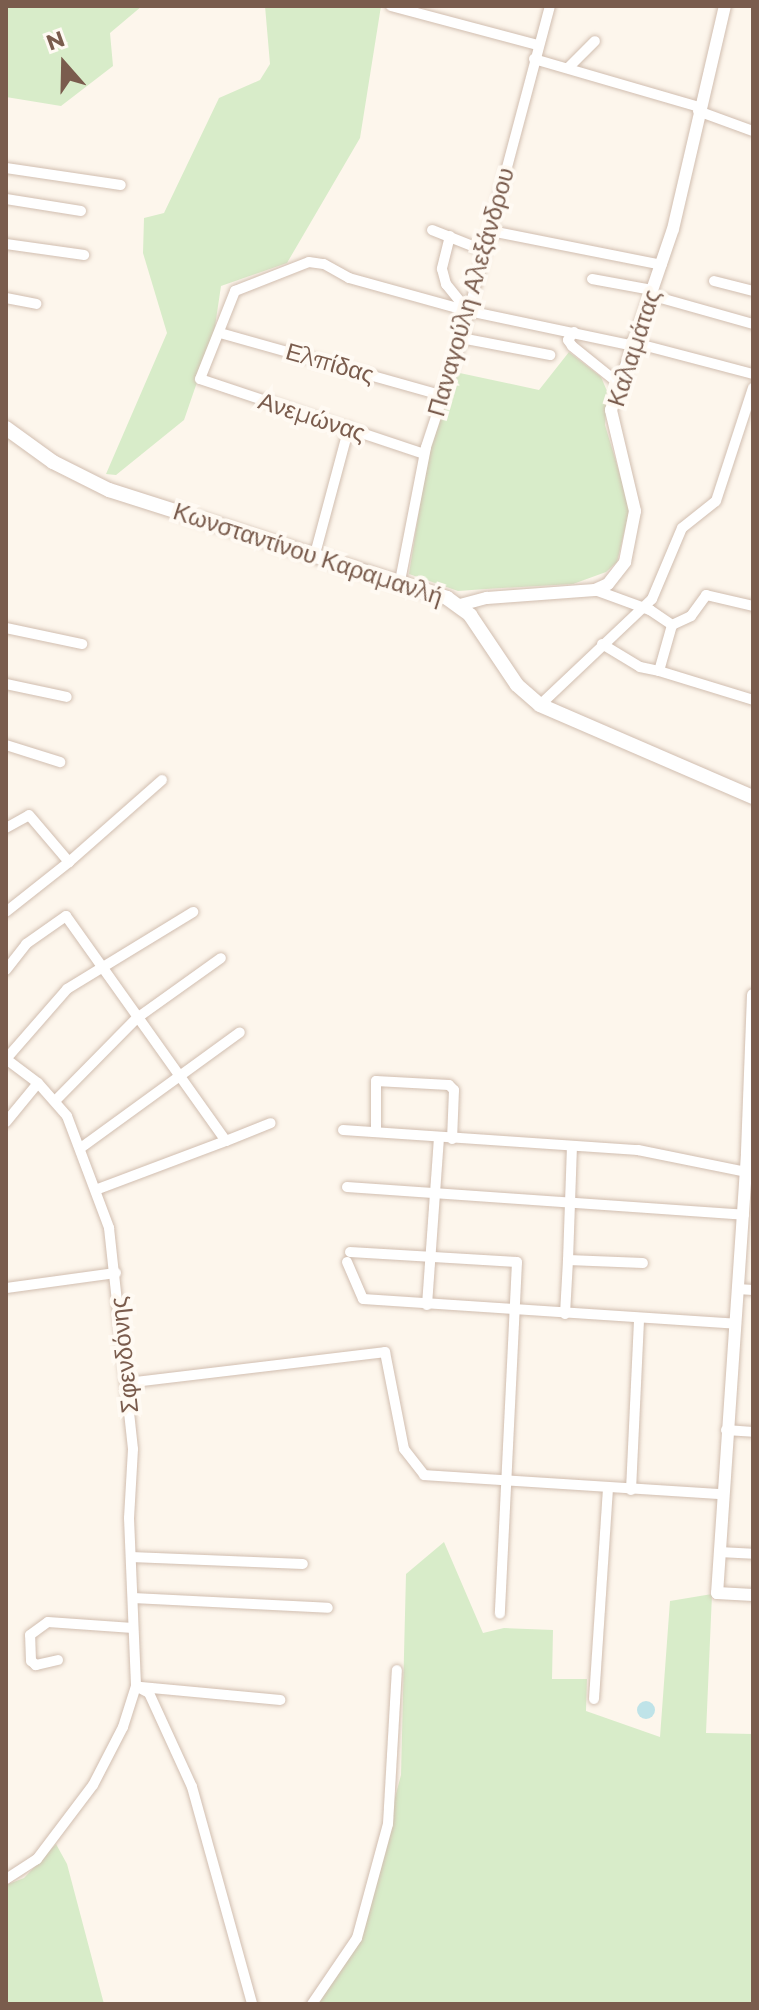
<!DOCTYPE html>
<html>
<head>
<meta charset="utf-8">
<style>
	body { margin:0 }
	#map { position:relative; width:759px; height:2010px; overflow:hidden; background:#fdf6ec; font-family:Montserrat,sans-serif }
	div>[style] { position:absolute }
	.green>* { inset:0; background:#d8ecc9 }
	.water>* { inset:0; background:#bfe3e8 }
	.round { border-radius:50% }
	.roads { filter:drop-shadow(0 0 2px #d1beb0) drop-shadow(0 0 2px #d1beb0) }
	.minor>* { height:10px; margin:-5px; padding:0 5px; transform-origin:5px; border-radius:5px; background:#fff }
	.tertiary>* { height:12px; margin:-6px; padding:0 6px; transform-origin:6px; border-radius:6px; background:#fff }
	.secondary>* { height:14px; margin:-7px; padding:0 7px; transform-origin:7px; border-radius:7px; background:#fff }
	span { translate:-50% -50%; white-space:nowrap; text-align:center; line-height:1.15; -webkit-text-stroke:8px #fffaf3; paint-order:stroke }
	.street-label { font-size:24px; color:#7a5c4d }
	.frame { position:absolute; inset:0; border:8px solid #7a5c4d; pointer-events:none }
	.north { position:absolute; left:24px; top:24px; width:80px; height:80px; -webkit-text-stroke:6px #fffaf3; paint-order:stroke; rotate:340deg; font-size:22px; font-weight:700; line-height:32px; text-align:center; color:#7a5c4d }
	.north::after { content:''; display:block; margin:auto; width:28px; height:36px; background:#7a5c4d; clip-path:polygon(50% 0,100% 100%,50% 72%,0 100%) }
</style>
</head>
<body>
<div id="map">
	<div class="green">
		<i style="clip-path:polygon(6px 6px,142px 6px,110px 33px,113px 66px,61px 106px,6px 97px)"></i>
		<i style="clip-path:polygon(265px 6px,381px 6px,360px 138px,287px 263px,221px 286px,214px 333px,184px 420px,116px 475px,106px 474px,167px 333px,143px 253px,144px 218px,164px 213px,219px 98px,260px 80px,270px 64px)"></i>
		<i style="clip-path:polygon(569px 352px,601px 377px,607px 391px,605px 425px,630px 508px,617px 562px,606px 572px,573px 584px,486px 589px,458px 591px,409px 574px,428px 454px,455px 372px,539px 390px)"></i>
		<i style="clip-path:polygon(444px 1542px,483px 1633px,504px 1628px,553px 1630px,552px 1679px,587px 1679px,586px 1711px,660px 1737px,670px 1601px,712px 1594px,706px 1733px,753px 1734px,753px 2004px,314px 2004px,359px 1933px,401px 1775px,406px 1574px)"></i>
		<i style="clip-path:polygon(56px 1844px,67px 1864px,104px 2004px,6px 2004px,6px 1885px,24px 1878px)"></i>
	</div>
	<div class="water">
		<i class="round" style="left:637px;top:1701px;width:18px;height:18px"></i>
	</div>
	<div class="roads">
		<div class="minor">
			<i style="left:391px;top:6px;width:152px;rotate:14.9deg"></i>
			<i style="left:534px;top:59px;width:172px;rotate:16.2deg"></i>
			<i style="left:568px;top:68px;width:38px;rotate:-45deg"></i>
			<i style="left:698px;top:111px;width:59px;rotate:20deg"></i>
			<i style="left:6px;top:168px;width:116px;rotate:8.4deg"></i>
			<i style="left:6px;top:199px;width:76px;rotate:9.1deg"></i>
			<i style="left:432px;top:230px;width:57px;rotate:21.6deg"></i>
			<i style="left:491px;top:231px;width:174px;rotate:11.2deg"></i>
			<i style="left:450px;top:236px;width:34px;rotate:104deg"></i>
			<i style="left:442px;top:269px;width:16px;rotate:75deg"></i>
			<i style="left:446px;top:284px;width:33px;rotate:51deg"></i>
			<i style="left:6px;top:244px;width:79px;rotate:8deg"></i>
			<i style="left:592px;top:279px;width:61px;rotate:10.4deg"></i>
			<i style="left:714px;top:281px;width:40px;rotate:14.4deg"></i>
			<i style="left:650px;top:295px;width:107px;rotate:15.7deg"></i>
			<i style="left:6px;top:298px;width:31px;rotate:11deg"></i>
			<i style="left:574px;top:332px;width:10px;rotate:127deg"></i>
			<i style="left:568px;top:340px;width:7px;rotate:56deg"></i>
			<i style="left:572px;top:346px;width:59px;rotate:38.8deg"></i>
			<i style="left:220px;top:333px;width:229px;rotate:15.7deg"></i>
			<i style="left:461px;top:338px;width:91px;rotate:10.8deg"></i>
			<i style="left:631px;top:342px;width:126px;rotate:14.7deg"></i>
			<i style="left:424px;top:454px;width:236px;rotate:-161.5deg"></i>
			<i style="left:200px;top:379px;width:95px;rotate:-68.3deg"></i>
			<i style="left:235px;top:291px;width:79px;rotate:-21.4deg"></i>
			<i style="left:309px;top:262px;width:15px;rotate:8deg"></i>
			<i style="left:324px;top:264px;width:29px;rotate:29deg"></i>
			<i style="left:349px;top:278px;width:123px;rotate:15.5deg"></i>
			<i style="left:468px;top:311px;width:166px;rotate:11.9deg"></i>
			<i style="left:315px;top:554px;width:131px;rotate:-75deg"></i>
			<i style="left:400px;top:581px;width:136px;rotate:-79deg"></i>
			<i style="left:426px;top:447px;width:108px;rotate:-71.7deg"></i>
			<i style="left:460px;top:344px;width:350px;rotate:-75.1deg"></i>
			<i style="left:595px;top:590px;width:59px;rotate:20deg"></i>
			<i style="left:650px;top:610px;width:27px;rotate:34deg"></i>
			<i style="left:6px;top:628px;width:78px;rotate:11.9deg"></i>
			<i style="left:602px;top:644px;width:44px;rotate:31.2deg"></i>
			<i style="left:640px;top:667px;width:19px;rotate:12deg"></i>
			<i style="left:659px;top:671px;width:48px;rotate:-74.2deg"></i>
			<i style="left:672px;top:625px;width:21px;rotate:-25deg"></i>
			<i style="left:691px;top:616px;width:26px;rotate:-54deg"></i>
			<i style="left:706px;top:595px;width:48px;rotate:13.2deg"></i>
			<i style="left:659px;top:671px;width:98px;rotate:17.1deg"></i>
			<i style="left:6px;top:684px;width:62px;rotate:12deg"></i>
			<i style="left:540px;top:705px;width:154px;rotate:-43.4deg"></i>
			<i style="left:652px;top:599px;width:77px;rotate:-67.1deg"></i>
			<i style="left:682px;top:528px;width:43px;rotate:-38.5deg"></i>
			<i style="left:716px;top:501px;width:119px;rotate:-71.9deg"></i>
			<i style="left:6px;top:745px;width:57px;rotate:17.5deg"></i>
			<i style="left:6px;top:828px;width:26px;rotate:-29deg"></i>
			<i style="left:29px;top:815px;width:62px;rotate:49.6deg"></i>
			<i style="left:69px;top:862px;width:80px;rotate:141.6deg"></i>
			<i style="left:69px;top:862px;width:124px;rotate:-41.4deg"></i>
			<i style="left:6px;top:970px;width:33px;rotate:-52deg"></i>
			<i style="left:26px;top:944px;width:49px;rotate:-35deg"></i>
			<i style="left:66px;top:916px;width:276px;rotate:54.6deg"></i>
			<i style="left:226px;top:1141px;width:48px;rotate:-21.8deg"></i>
			<i style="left:6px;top:1059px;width:40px;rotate:37deg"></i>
			<i style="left:38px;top:1083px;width:44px;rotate:48.7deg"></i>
			<i style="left:67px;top:1116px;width:120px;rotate:69.4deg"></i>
			<i style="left:109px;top:1228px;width:222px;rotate:83.8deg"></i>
			<i style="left:133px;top:1449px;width:69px;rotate:93.3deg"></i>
			<i style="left:129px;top:1518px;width:168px;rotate:87.6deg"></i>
			<i style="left:136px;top:1686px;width:43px;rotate:107.6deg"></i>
			<i style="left:123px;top:1727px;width:65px;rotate:117.3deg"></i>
			<i style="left:93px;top:1785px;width:93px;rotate:127.1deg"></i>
			<i style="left:37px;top:1859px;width:37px;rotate:147deg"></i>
			<i style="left:6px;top:1059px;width:93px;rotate:-48.9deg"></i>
			<i style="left:67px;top:989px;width:148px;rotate:-31.4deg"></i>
			<i style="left:56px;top:1100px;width:115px;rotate:-45.4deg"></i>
			<i style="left:137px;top:1018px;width:103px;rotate:-35.5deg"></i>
			<i style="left:6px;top:1122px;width:50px;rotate:-50.6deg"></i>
			<i style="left:343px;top:1130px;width:296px;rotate:3.9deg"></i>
			<i style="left:638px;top:1150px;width:110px;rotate:11.5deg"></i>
			<i style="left:376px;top:1132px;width:51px;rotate:-90deg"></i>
			<i style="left:376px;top:1081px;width:73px;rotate:3.1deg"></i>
			<i style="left:449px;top:1085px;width:7px;rotate:45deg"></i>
			<i style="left:454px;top:1090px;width:49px;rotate:92.3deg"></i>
			<i style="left:82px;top:1147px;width:195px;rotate:-36deg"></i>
			<i style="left:347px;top:1187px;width:398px;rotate:4deg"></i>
			<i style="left:98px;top:1189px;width:137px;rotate:-20.6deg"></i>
			<i style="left:350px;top:1252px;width:167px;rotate:3.4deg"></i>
			<i style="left:517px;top:1262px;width:352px;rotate:92.8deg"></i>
			<i style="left:568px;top:1260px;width:114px;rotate:-88deg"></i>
			<i style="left:347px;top:1262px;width:40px;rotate:66.6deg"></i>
			<i style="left:363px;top:1299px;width:374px;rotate:3.8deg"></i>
			<i style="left:6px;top:1288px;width:111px;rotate:-7.8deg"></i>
			<i style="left:738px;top:1289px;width:15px;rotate:4deg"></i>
			<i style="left:427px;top:1305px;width:168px;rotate:-85.9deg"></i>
			<i style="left:565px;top:1314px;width:54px;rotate:-86.8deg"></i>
			<i style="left:568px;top:1260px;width:75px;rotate:2.3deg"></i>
			<i style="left:126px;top:1383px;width:261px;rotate:-6.8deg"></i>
			<i style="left:385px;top:1352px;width:99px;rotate:78.9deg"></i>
			<i style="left:404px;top:1449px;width:33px;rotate:52deg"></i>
			<i style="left:424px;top:1475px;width:298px;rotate:3.7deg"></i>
			<i style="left:726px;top:1430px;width:27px;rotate:4deg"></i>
			<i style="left:631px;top:1490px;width:171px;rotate:-87.3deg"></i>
			<i style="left:719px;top:1552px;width:34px;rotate:3deg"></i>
			<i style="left:131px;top:1557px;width:172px;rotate:2.3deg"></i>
			<i style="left:133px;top:1598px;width:195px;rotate:2.9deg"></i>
			<i style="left:58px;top:1660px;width:23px;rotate:167deg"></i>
			<i style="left:36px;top:1665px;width:6px;rotate:-141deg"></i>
			<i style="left:31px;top:1661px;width:26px;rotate:-92deg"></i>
			<i style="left:30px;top:1635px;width:22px;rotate:-36deg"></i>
			<i style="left:48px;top:1622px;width:85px;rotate:4deg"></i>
			<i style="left:136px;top:1686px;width:15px;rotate:28deg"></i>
			<i style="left:149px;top:1693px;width:103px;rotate:65.4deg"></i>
			<i style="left:192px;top:1787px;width:225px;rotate:74.5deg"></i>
			<i style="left:141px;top:1687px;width:140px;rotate:5.3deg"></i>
			<i style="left:594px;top:1699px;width:210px;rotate:-86.2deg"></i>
			<i style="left:312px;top:2004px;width:80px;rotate:-55.7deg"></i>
			<i style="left:357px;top:1938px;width:118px;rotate:-74.8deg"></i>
			<i style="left:388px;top:1824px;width:154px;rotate:-86.7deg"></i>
		</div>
		<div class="tertiary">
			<i style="left:460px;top:605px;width:28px;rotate:-15deg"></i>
			<i style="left:487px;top:598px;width:108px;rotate:-4.2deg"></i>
			<i style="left:595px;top:590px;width:14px;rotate:-25deg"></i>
			<i style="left:608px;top:584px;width:28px;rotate:-52deg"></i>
			<i style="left:625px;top:562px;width:52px;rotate:-78.9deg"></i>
			<i style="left:635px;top:511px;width:104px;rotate:-103.4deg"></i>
			<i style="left:611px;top:410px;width:191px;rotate:-71.1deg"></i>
			<i style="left:673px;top:229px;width:229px;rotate:-76.9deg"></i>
			<i style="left:753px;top:995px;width:159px;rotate:92.2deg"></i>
			<i style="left:747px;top:1154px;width:440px;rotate:93.9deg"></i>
			<i style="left:717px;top:1593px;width:36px;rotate:3deg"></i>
		</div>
		<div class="secondary">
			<i style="left:6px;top:428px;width:58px;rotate:35.9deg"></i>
			<i style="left:53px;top:462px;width:63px;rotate:26.6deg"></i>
			<i style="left:109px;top:490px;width:355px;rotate:17.7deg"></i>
			<i style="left:447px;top:598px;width:29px;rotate:36deg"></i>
			<i style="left:470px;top:615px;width:84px;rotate:56.1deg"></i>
			<i style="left:517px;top:685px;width:30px;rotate:41deg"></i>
			<i style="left:540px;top:705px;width:232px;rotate:23.4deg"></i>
		</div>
	</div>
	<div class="street-label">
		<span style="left:471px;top:292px;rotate:-74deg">Παναγούλη Αλεξάνδρου</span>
		<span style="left:634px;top:348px;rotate:-72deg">Καλαμάτας</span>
		<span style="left:330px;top:363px;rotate:16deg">Ελπίδας</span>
		<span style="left:312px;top:417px;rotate:18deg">Ανεμώνας</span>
		<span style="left:308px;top:554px;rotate:18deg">Κωνσταντίνου Καραμανλή</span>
		<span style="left:124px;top:1355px;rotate:-96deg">Σφενδόνης</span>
	</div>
	<div class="frame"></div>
	<div class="north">N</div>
</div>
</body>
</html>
